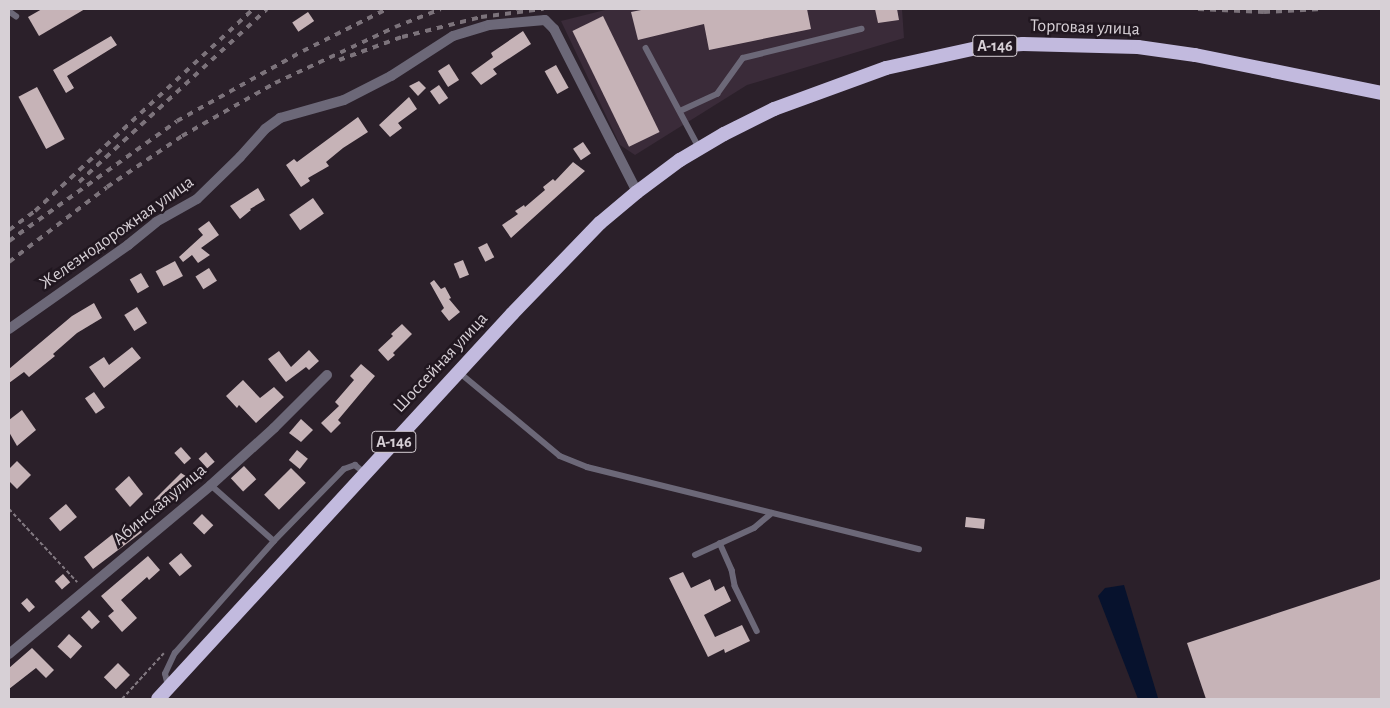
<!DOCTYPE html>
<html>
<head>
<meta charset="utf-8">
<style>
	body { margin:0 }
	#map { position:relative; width:1390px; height:708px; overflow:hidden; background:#2b202a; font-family:"Alegreya Sans",sans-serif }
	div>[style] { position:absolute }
	.built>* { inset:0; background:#3a2b39 }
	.water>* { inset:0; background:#07122d }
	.building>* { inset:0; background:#c6b3b7; transform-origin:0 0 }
	.path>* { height:2px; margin-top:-1px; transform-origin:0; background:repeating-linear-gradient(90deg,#827981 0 4px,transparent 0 6.5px) }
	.service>* { height:5.5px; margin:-2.75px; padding:0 2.75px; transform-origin:2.75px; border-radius:2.75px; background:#6c6878 }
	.minor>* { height:10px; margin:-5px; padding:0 5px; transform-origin:5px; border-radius:5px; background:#6c6878 }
	.trunk>* { height:14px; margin:-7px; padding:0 7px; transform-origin:7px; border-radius:7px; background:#c2bade }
	.rail>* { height:4px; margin-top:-2px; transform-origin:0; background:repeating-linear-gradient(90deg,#7c737b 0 6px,transparent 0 12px) }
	span { translate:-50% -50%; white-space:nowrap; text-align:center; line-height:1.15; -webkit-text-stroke:5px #211720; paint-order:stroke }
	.shield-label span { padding:1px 4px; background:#211720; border:1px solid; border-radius:4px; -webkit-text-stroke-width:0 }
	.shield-label { font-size:16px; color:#d7d0d6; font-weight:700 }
	.street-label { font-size:18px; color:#d7d0d6 }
	.frame { position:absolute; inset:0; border:10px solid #d7d0d6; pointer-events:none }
</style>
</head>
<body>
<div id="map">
	<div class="built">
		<i style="clip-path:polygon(609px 9px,902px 9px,904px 38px,747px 85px,635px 155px,620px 145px,561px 21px)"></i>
	</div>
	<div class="water">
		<i style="clip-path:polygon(1124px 585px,1158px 698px,1156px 699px,1138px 699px,1098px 596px,1105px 588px)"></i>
	</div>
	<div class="building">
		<i style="clip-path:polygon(42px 9px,85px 9px,39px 36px,28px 17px)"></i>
		<i style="clip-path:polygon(646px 9px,807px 9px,811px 29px,709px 50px,704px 24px,638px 40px,631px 12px)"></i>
		<i style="clip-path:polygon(875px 9px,897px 9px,899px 20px,878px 23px)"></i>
		<i style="left:308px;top:12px;width:11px;height:19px;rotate:56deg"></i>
		<i style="left:603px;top:16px;width:129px;height:34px;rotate:64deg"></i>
		<i style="clip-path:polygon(523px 31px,531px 44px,493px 69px,497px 74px,481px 85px,471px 73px,493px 57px,491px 53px)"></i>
		<i style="clip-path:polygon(111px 36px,117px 45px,67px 76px,74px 88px,66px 93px,53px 70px)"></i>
		<i style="left:449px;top:64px;width:19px;height:13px;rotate:58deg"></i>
		<i style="left:556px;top:65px;width:26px;height:13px;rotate:61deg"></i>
		<i style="clip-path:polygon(419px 81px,426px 88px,418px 96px,409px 86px)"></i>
		<i style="left:439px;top:85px;width:16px;height:11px;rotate:55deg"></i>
		<i style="left:37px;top:87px;width:59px;height:21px;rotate:62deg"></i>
		<i style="clip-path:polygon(409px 97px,417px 109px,398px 123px,402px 128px,390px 137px,379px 125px)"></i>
		<i style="clip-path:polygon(358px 117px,368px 132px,343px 148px,326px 162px,329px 166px,308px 178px,310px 181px,301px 187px,286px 165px,294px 159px,297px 162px)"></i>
		<i style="left:583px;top:142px;width:14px;height:12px;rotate:56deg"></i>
		<i style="clip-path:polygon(573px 162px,585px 171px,511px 238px,502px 225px,518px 214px,515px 211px,524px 205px,525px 207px,545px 190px,543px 187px,553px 179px,555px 181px)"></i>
		<i style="clip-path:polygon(258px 188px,265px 200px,250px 209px,251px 210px,240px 219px,230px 206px)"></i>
		<i style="left:313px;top:198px;width:19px;height:29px;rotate:55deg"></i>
		<i style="clip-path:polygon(209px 221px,219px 235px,201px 248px,210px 255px,198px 263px,192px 255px,183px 262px,179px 257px,203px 235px,198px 229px)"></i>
		<i style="left:487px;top:243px;width:16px;height:10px;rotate:63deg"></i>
		<i style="left:463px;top:260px;width:16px;height:10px;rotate:68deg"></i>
		<i style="left:175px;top:261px;width:17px;height:22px;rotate:62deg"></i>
		<i style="left:209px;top:268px;width:15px;height:16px;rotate:58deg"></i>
		<i style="left:141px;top:273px;width:16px;height:13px;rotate:60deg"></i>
		<i style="clip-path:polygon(434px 280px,441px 289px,445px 287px,451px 298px,449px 299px,460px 312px,449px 321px,441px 311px,444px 308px,430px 283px)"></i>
		<i style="clip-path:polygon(94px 303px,102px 318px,77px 333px,53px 354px,55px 356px,29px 377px,24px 372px,9px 383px,9px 369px,72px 316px)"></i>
		<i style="left:137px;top:307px;width:19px;height:15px;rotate:58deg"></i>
		<i style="clip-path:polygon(402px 324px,412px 334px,393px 353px,395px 355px,388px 361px,378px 350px,393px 336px,391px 334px)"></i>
		<i style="clip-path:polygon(132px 347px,141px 358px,104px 388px,89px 367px,104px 357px,109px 365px)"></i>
		<i style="clip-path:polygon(309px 350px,319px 361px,309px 370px,306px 367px,286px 382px,268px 359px,279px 351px,291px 367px)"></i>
		<i style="clip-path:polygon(361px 364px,375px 376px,338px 420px,341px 423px,331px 433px,321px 423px,339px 406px,335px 402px,354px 380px,350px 376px)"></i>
		<i style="clip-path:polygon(243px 380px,260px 398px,274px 387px,284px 397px,256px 423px,239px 405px,237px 408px,226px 396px)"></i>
		<i style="left:94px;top:392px;width:19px;height:11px;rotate:55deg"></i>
		<i style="clip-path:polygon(22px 410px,36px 430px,17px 446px,9px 432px,9px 420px)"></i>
		<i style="clip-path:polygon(301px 419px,313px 430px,301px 442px,289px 433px)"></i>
		<i style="left:181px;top:447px;width:15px;height:9px;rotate:48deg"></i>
		<i style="left:297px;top:450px;width:14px;height:13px;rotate:39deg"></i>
		<i style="left:206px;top:452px;width:13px;height:10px;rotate:48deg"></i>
		<i style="clip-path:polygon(17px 461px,31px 475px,17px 489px,9px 481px,9px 469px)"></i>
		<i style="left:244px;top:466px;width:18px;height:18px;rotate:47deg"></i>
		<i style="left:291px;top:468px;width:21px;height:38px;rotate:45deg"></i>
		<i style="clip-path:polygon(181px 473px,195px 482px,163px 509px,154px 500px)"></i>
		<i style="clip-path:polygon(129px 476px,143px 494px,130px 507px,115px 489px)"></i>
		<i style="left:66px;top:504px;width:17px;height:22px;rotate:50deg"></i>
		<i style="left:202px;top:514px;width:16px;height:13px;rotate:45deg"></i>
		<i style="left:966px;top:517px;width:19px;height:10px;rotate:6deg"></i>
		<i style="clip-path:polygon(134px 521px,142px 532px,93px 569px,84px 557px,114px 533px,116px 535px)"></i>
		<i style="left:181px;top:553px;width:17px;height:16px;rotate:50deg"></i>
		<i style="clip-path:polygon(148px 556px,160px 570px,149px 580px,147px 577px,121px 600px,137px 618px,122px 632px,108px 616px,114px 611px,101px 596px)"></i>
		<i style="clip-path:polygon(683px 572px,691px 588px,710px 579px,715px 591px,724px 586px,731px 601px,704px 615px,715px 637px,742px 625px,750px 641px,725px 653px,724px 649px,708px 657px,669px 578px)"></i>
		<i style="left:63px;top:574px;width:11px;height:11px;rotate:49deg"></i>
		<i style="clip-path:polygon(1381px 579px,1381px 699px,1206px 699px,1187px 643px)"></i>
		<i style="left:27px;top:598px;width:12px;height:8px;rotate:48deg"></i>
		<i style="left:89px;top:610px;width:16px;height:11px;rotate:47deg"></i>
		<i style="left:69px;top:634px;width:18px;height:17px;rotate:43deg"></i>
		<i style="clip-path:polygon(32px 648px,54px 670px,46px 678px,36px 668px,9px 689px,9px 668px)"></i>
		<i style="left:118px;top:663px;width:17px;height:20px;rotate:45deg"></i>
	</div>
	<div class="path">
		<i style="left:9px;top:509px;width:100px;rotate:47deg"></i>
		<i style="left:122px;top:699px;width:62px;rotate:-47.6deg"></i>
	</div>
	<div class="service">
		<i style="left:9px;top:11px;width:9px;rotate:36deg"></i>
		<i style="left:646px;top:48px;width:115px;rotate:61.9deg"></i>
		<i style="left:680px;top:111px;width:41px;rotate:-24.7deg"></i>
		<i style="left:717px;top:94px;width:44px;rotate:-54.2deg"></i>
		<i style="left:743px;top:58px;width:122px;rotate:-13.8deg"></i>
		<i style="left:459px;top:372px;width:131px;rotate:39.7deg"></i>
		<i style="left:560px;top:456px;width:29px;rotate:22deg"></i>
		<i style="left:587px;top:467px;width:342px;rotate:13.9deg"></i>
		<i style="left:211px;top:485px;width:84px;rotate:41.6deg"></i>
		<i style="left:720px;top:543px;width:30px;rotate:66deg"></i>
		<i style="left:732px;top:570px;width:16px;rotate:79deg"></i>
		<i style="left:735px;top:586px;width:50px;rotate:63.9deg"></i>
		<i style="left:695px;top:555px;width:65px;rotate:-24.6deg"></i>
		<i style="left:754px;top:528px;width:23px;rotate:-40deg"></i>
		<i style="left:168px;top:686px;width:12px;rotate:-104deg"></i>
		<i style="left:165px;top:674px;width:23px;rotate:-65deg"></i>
		<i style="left:175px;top:653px;width:149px;rotate:-48.5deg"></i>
		<i style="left:274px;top:541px;width:100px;rotate:-45.8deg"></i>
		<i style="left:344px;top:469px;width:12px;rotate:-20deg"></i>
		<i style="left:355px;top:465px;width:13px;rotate:39deg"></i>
	</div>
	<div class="minor">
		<i style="left:9px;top:329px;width:146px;rotate:-35.2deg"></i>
		<i style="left:128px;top:245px;width:36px;rotate:-39deg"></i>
		<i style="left:156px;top:222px;width:47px;rotate:-29.3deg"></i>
		<i style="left:197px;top:199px;width:60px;rotate:-44.3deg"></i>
		<i style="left:240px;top:157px;width:38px;rotate:-48deg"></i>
		<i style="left:265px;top:129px;width:19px;rotate:-36deg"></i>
		<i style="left:280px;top:118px;width:66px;rotate:-15.7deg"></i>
		<i style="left:344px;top:100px;width:53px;rotate:-27.1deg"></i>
		<i style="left:391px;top:76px;width:74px;rotate:-32.8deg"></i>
		<i style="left:453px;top:36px;width:38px;rotate:-17deg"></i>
		<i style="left:489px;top:25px;width:56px;rotate:-5.1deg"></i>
		<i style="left:545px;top:20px;width:13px;rotate:45deg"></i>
		<i style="left:554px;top:29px;width:183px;rotate:63deg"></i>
		<i style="left:9px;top:654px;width:263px;rotate:-39.9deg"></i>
		<i style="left:211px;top:485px;width:85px;rotate:-42.1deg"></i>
		<i style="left:274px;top:428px;width:75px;rotate:-45deg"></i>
	</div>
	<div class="trunk">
		<i style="left:158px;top:699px;width:523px;rotate:-47.4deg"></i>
		<i style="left:512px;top:314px;width:127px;rotate:-46deg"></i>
		<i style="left:600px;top:223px;width:48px;rotate:-40deg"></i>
		<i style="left:637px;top:192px;width:54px;rotate:-36.7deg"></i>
		<i style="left:680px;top:160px;width:51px;rotate:-30.6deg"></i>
		<i style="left:724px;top:134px;width:56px;rotate:-26.6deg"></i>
		<i style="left:774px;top:109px;width:119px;rotate:-20.1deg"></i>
		<i style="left:886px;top:68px;width:93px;rotate:-12.4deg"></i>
		<i style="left:977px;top:48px;width:46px;rotate:-5deg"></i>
		<i style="left:1023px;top:44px;width:115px;rotate:1.5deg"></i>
		<i style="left:1138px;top:47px;width:58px;rotate:8deg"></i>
		<i style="left:1195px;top:55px;width:190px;rotate:11.5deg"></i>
	</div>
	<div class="rail">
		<i style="left:1198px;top:9px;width:66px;rotate:2.6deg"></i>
		<i style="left:1264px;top:12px;width:58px;rotate:-3deg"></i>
		<i style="left:339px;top:60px;width:67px;rotate:-20.1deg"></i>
		<i style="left:402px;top:37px;width:81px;rotate:-14.2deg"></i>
		<i style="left:481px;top:17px;width:63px;rotate:-7.4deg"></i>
		<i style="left:79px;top:182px;width:255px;rotate:-42.6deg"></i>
		<i style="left:9px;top:230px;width:32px;rotate:-36deg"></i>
		<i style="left:35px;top:211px;width:297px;rotate:-42.8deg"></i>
		<i style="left:9px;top:241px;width:206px;rotate:-35.5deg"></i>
		<i style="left:177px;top:121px;width:144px;rotate:-29.1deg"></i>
		<i style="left:303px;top:51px;width:94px;rotate:-26.6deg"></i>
		<i style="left:9px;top:262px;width:123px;rotate:-37.4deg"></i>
		<i style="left:107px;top:187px;width:91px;rotate:-34.2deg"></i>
		<i style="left:182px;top:136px;width:107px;rotate:-29.7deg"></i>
		<i style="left:275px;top:83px;width:132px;rotate:-25deg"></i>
		<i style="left:395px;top:27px;width:49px;rotate:-21.4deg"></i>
	</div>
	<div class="shield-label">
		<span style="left:995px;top:46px">А-146</span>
		<span style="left:394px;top:442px">А-146</span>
	</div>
	<div class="street-label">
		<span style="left:1085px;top:28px;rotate:2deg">Торговая улица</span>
		<span style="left:117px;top:233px;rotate:-35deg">Железнодорожная улица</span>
		<span style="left:441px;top:363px;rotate:-47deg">Шоссейная улица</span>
		<span style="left:160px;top:505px;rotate:-40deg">Абинская улица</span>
	</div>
	<div class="frame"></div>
</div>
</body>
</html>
